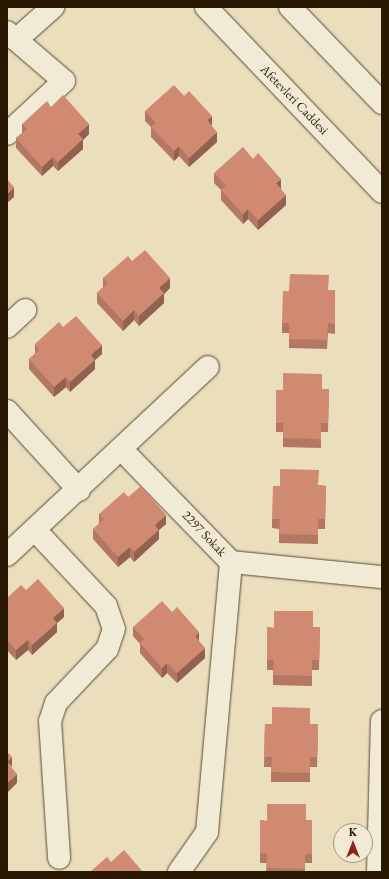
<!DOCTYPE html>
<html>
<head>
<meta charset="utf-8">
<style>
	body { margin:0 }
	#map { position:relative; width:389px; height:879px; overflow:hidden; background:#eadebd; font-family:"EB Garamond",serif }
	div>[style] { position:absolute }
	.roads { filter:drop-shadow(0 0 1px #584930) drop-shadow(0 0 1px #584930) }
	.minor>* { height:22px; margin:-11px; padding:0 11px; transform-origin:11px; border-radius:11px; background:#f1ead4 }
	.wall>* { inset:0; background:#b37762 }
	.shaded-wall>* { inset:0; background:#926150 }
	.building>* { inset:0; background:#d08a72 }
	span { translate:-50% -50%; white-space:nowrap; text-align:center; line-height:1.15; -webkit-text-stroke:3px #f1ead4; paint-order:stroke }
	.street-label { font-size:13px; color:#281701 }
	.frame { position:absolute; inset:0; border:8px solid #281701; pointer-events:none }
	.north { position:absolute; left:333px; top:823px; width:40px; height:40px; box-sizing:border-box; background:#f1ead4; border:1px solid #a19680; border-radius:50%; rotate:0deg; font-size:11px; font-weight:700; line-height:16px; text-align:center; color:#281701 }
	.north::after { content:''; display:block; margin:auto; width:14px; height:18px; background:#8f2418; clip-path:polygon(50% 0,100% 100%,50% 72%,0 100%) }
</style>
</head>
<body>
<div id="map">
	<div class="roads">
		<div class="minor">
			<i style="left:206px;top:7px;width:255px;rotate:46.4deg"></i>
			<i style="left:290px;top:7px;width:133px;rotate:46.2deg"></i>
			<i style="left:7px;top:32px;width:75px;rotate:40.7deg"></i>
			<i style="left:64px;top:81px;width:78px;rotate:137.1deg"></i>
			<i style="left:16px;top:40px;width:50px;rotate:-41.7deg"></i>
			<i style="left:7px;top:327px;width:25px;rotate:-43deg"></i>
			<i style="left:7px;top:411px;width:107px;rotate:47.7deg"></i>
			<i style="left:122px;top:450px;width:156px;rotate:45.8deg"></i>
			<i style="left:231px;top:562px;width:152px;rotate:5.7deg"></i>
			<i style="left:35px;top:530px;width:104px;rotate:46.9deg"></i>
			<i style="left:106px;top:606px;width:24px;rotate:71deg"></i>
			<i style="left:114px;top:629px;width:21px;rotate:109deg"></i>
			<i style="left:107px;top:649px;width:74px;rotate:133.4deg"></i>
			<i style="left:56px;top:703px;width:19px;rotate:108deg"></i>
			<i style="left:50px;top:721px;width:137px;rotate:86.2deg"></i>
			<i style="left:7px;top:555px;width:275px;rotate:-43.1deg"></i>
			<i style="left:179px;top:872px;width:49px;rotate:-55deg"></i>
			<i style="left:207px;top:832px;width:271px;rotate:-84.9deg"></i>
			<i style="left:378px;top:872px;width:151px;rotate:-88.5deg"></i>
		</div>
	</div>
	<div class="wall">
		<i style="clip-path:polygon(51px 107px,89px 134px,83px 140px,83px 149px,58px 171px,53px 166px,42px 176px,16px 148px,16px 138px,22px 133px,22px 124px)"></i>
		<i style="clip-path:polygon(145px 111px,211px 126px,217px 142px,189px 167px,179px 156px,174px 161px,151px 137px,151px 127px,145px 121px)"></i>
		<i style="clip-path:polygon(214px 173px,281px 188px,286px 205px,258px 230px,248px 219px,243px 224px,221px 200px,221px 190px,214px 183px)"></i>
		<i style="clip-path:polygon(132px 261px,170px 288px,164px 294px,164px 303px,139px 326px,134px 320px,123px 331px,97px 303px,97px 293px,103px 287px,103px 278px)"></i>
		<i style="clip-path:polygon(335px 290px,335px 334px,328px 333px,327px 349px,289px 348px,289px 333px,282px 333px,282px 323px,289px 291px)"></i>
		<i style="clip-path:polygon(63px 327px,102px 354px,95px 360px,95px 369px,70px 392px,66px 387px,54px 397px,29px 369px,29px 359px,35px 354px,35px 344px)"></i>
		<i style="clip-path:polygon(322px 389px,329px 389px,328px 432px,321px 432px,321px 448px,283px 447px,283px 432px,276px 432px,276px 423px)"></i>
		<i style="clip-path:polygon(319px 485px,326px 486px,325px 529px,318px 529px,318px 544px,279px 543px,279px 529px,272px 528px,272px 519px)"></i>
		<i style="clip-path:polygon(128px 497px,166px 524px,159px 530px,159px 539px,134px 562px,130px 557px,118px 567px,93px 539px,93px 529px,99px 524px,99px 514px)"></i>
		<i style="clip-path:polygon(26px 590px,64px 617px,57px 623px,57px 632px,32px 655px,28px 650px,16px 660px,7px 650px,7px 598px)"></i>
		<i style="clip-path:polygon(133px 627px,199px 642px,205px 658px,177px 683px,167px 673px,162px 678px,140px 653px,140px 644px,133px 636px)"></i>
		<i style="clip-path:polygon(267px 627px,274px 628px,320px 627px,319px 670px,312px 670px,312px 686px,273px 685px,273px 670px,267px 670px)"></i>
		<i style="clip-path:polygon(265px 724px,310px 724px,318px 734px,317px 767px,310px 767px,310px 782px,271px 782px,271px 767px,264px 767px)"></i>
		<i style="clip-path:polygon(260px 820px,267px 821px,306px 820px,312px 830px,312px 863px,305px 863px,305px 872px,266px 872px,267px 863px,260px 863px)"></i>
	</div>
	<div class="shaded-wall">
		<i style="clip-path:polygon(212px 116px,212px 126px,207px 120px)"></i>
		<i style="clip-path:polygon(89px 124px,89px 134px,83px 140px,83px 149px,58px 171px,58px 162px,78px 134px)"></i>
		<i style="clip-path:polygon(217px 132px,217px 142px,189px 167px,189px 158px)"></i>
		<i style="clip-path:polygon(179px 146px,179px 156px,174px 161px,174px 151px)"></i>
		<i style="clip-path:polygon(53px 157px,53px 166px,42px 176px,42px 167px)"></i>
		<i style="clip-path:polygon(281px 179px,281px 188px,276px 193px,276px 183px)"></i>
		<i style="clip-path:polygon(14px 187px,14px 197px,7px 203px,7px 212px,7px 194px)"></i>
		<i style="clip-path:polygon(286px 195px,286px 205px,258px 230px,258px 220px)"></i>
		<i style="clip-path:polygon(248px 209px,248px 219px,243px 224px,243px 214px)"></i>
		<i style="clip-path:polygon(170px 278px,170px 288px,164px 294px,164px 303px,139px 326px,139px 316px,159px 288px)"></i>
		<i style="clip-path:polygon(134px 310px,134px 320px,123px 331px,123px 321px)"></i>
		<i style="clip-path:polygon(102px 345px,102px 354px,95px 360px,95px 369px,70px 392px,70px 382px,91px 355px)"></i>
		<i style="clip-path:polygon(66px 377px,66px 387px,54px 397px,54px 387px)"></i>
		<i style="clip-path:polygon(166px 515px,166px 524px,159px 530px,159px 539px,134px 562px,134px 552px,155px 525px)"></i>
		<i style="clip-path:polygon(130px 547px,130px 557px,118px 567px,118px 557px)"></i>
		<i style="clip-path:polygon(64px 608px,64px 617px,57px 623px,57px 632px,32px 655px,32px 645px,53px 618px)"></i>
		<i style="clip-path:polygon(199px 632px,199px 642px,195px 636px)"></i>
		<i style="clip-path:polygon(28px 640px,28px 650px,16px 660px,16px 650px)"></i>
		<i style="clip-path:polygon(205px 648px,205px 658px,177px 683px,177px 673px)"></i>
		<i style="clip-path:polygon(167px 663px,167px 673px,162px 678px,162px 668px)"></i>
		<i style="clip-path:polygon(12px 757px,12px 767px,7px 762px)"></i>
		<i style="clip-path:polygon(17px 774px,17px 783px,7px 793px,7px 783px)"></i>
	</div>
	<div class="building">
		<i style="clip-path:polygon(174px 85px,184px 96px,189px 91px,212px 116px,207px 120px,217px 132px,189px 158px,179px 146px,174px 151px,151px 127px,156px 123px,145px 111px)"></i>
		<i style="clip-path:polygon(63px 95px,89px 124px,78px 134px,83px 139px,58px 162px,53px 157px,42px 167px,16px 138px,27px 129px,22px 124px,47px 101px,51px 107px)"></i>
		<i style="clip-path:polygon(243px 147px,253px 159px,258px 153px,281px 179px,276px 183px,286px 195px,258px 220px,248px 209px,243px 214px,221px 190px,226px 186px,214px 173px)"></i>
		<i style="clip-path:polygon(7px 179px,14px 187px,7px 194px)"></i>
		<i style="clip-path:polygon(145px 250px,170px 278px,159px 288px,164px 293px,139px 316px,134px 310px,123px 321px,97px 293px,108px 283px,103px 278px,128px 256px,132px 261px)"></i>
		<i style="clip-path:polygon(290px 274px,329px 275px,328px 290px,335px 290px,335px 324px,328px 323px,327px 340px,289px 339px,289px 323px,282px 323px,283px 291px,289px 291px)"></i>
		<i style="clip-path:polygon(76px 316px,102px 345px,91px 355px,95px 360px,70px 382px,66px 377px,54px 387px,29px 359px,39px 350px,35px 344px,59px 322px,63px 327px)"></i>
		<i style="clip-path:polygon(283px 373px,322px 374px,322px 389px,329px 389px,328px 423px,321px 423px,321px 439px,283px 438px,283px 423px,276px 423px,276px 390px,283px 390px)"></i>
		<i style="clip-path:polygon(280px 469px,319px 470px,318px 485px,326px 486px,325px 519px,318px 519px,318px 535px,279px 534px,280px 519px,272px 519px,273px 486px,280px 486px)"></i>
		<i style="clip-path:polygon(141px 486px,166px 515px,155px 525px,159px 530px,134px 552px,130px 547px,118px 557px,93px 529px,104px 519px,99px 514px,124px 492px,128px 497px)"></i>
		<i style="clip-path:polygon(38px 579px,64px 608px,53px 618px,57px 623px,32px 645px,28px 640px,16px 650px,7px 640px,7px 598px,21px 585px,26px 590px)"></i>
		<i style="clip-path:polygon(162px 601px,172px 612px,177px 607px,199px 632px,195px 636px,205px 648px,177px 673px,167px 663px,162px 668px,140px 643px,144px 639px,133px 627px)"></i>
		<i style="clip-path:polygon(274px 611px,313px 611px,313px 627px,320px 627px,319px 660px,312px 660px,312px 676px,273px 675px,274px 660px,267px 660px,267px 627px,274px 628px)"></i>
		<i style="clip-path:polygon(272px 707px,310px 708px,310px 724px,318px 724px,317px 757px,310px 757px,310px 773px,271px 772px,272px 757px,264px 757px,265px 724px,272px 724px)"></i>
		<i style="clip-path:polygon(7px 752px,12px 757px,7px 762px)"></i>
		<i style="clip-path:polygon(7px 762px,17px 774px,7px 783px)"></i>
		<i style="clip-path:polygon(267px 804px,306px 804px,306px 820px,312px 820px,312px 854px,305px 854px,305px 869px,266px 868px,267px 854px,260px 853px,260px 820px,267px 821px)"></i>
		<i style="clip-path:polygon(124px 850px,143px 872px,90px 872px,107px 857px,111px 862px)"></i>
	</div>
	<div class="street-label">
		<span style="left:294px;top:100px;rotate:46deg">Afetevleri Caddesi</span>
		<span style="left:204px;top:534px;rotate:46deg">2297 Sokak</span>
	</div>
	<div class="frame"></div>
	<div class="north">K</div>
</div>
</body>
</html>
